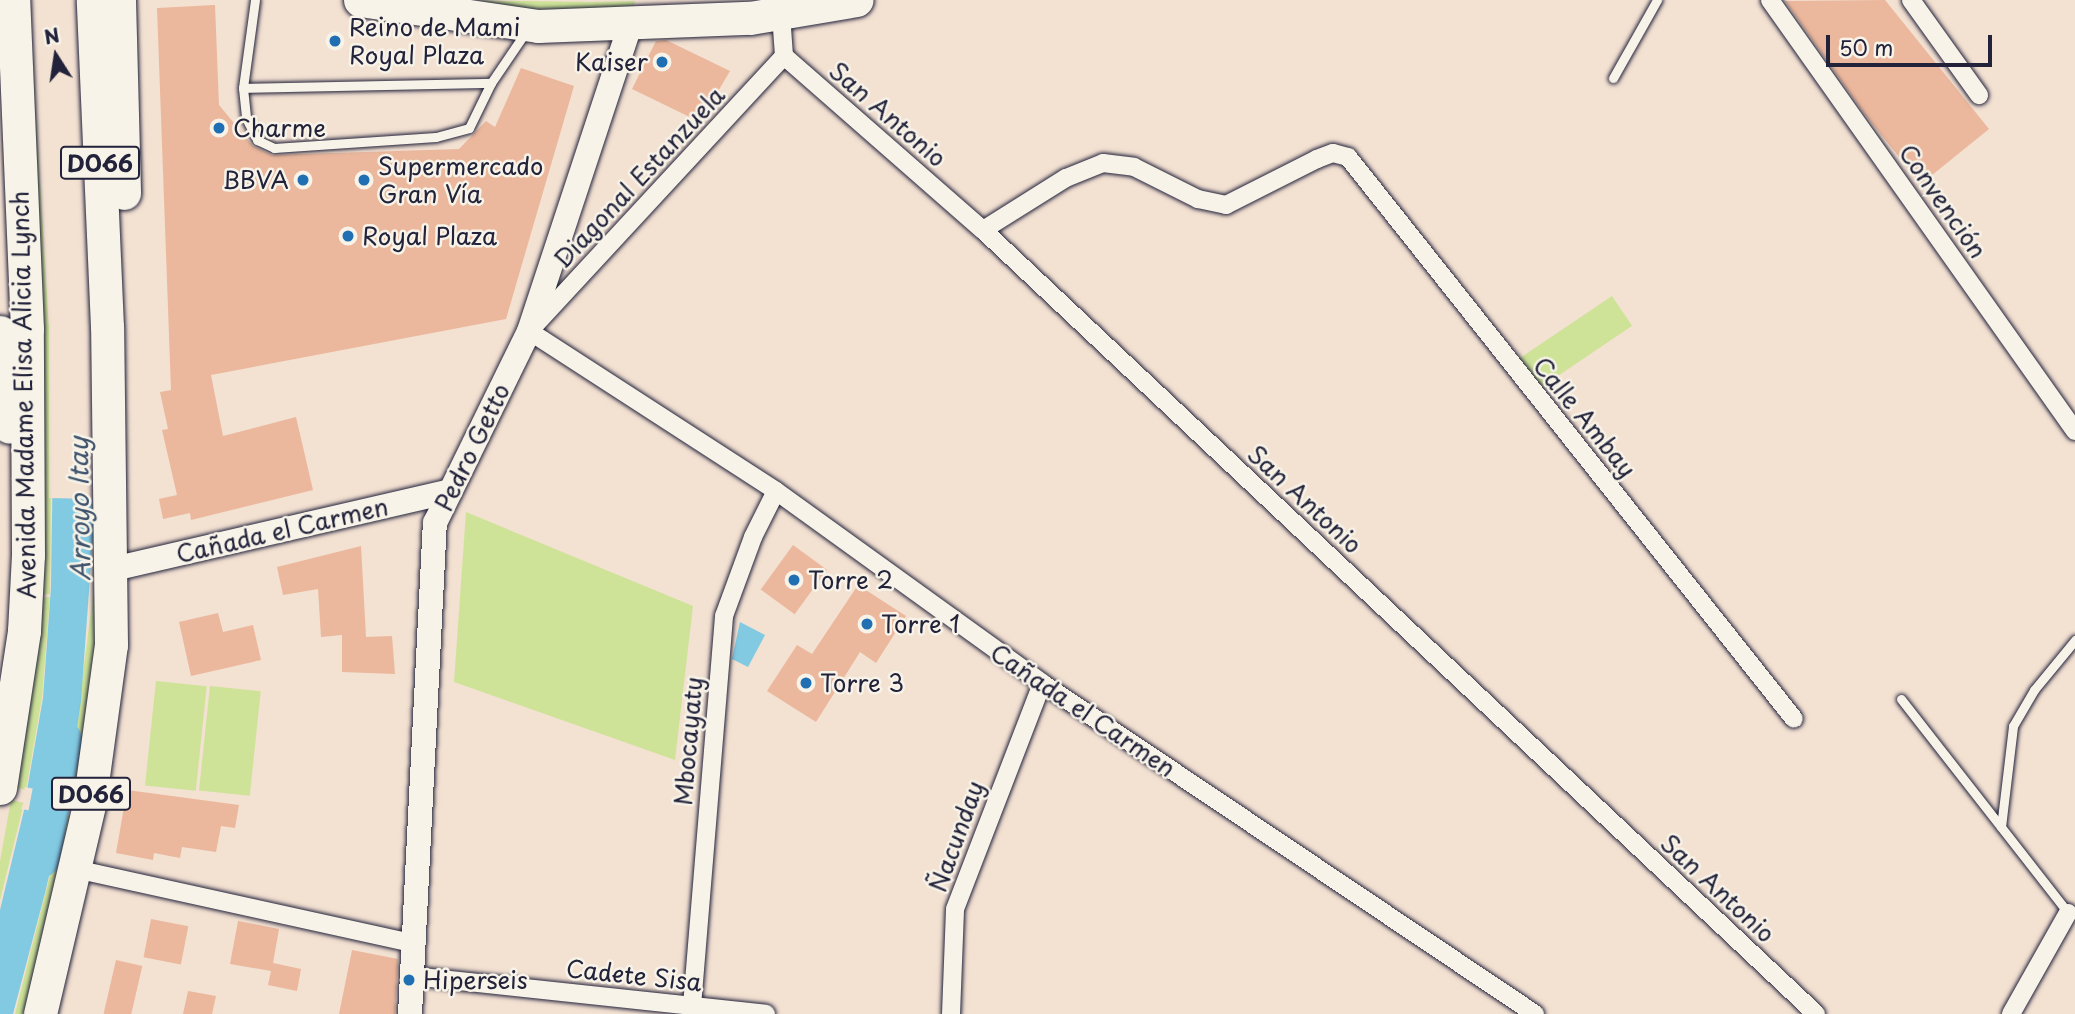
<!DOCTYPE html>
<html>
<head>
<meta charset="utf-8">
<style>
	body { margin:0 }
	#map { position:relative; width:2075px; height:1014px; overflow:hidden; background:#f3e1d2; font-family:"Playpen Sans",sans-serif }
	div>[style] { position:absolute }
	.green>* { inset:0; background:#cee398; transform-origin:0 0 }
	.water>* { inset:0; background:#82cae2 }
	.pier>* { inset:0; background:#f3e1d2 }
	.river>* { height:40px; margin:-20px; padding:0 20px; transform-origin:20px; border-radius:20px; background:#82cae2 }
	.building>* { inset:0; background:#ebb89d; transform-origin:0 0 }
	.roads { filter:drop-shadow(0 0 2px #22223b) drop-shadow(0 0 2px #22223b) }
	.lane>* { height:9px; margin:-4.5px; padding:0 4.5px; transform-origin:4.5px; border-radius:4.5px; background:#f7f3e8 }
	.street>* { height:18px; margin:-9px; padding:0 9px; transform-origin:9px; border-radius:9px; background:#f7f3e8 }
	.secondary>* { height:24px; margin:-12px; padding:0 12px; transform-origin:12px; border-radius:12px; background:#f7f3e8 }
	.highway>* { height:33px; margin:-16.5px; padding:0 16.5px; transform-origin:16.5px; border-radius:16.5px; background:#f7f3e8 }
	.dots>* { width:19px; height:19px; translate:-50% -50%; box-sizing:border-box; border:4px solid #f7f3e8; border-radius:50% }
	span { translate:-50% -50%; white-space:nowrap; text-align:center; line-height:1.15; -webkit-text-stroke:5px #f7f3e8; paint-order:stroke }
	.shield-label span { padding:2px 5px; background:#f7f3e8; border:2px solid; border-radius:5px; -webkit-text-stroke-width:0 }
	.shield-label { font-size:23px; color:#22223b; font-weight:700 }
	.poi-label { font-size:24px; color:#22223b }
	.left { translate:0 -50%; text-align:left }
	.right { translate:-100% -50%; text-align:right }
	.street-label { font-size:24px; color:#22223b }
	.water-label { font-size:26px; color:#3f546d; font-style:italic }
	.north { position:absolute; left:21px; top:21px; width:70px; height:70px; -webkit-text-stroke:5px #f7f3e8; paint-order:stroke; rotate:348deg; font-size:19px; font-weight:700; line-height:28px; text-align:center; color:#22223b }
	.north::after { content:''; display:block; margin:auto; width:24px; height:32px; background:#22223b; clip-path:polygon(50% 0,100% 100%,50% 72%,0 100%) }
	.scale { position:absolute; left:1826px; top:35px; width:166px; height:32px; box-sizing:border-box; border:4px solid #22223b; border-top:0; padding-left:9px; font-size:21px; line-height:24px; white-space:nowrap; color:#22223b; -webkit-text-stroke:5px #f7f3e8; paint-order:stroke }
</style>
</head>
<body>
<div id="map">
	<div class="green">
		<i style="clip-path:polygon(31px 0,52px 381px,50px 594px,37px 595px)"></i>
		<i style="clip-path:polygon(444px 0,592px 2px,635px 1px,632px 12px,522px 9px)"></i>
		<i style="left:1612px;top:296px;width:36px;height:111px;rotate:56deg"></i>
		<i style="clip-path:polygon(466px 512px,693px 606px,675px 760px,454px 682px)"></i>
		<i style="clip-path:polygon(93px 596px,101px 596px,77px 799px,67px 797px)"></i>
		<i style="clip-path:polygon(50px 597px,42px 698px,26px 790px,14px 787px,37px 598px)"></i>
		<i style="left:156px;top:681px;width:51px;height:105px;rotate:6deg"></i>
		<i style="left:210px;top:686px;width:51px;height:105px;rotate:6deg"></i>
		<i style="clip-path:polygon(11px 800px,24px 803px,0 900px,0 861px)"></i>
		<i style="clip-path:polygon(65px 815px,73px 817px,27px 1014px,15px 1014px)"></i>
	</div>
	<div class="water">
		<i style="clip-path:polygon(87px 237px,93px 536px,81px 701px,67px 796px,58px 795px,56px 806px,65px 808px,45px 893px,13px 1014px,0 1014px,0 910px,26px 802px,55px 806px,57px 795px,27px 790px,43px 698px,51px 587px,54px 383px)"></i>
		<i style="clip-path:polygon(740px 622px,765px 635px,748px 667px,732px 659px)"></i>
	</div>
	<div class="pier">
		<i style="clip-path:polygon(29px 0,79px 0,91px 237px,96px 499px,49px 498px,49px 327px)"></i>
		<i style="clip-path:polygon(24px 787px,70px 795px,60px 803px,68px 806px,67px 817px,21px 809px,25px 799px,53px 802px,53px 798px,26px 793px)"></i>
	</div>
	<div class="river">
		<i style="left:40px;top:858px;width:120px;rotate:-79.4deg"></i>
	</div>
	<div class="building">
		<i style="clip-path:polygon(1885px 0,1989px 129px,1921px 184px,1866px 116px,1785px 1px)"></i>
		<i style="clip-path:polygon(215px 5px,219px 105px,253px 146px,272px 155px,459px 149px,486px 121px,495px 127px,521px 68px,574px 86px,506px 319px,211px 375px,223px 436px,296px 417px,313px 490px,191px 520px,190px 513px,163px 519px,159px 499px,177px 495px,162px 430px,168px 429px,160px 392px,171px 390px,157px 8px)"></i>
		<i style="clip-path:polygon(666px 40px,730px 71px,700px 122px,632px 89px,656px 41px)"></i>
		<i style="left:793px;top:545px;width:42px;height:55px;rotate:36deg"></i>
		<i style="clip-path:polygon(361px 546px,366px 637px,392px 636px,395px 674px,342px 672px,342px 635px,321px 637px,318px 589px,283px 595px,277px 567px)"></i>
		<i style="clip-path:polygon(858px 585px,906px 616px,876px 663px,860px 652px,816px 722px,767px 691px,797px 645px,812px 654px)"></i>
		<i style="clip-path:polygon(218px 613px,223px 632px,253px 625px,261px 660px,191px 676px,179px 622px)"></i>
		<i style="clip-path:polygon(127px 790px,239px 805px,235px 828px,221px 826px,216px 852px,182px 847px,180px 858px,154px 853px,153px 860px,116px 853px)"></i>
		<i style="left:151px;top:919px;width:38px;height:39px;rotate:11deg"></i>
		<i style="clip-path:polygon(238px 921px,279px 929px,273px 963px,301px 969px,297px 991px,268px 985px,271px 971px,230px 964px)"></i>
		<i style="clip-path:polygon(352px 950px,398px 959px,395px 1014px,339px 1014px)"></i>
		<i style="left:116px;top:960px;width:27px;height:55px;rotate:13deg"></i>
		<i style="clip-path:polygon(188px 991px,216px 996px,212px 1014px,183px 1014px)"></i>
	</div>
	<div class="roads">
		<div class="lane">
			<i style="left:255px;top:0;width:89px;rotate:97.8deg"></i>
			<i style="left:243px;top:88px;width:30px;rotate:84deg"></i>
			<i style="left:246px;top:118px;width:25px;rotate:63deg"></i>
			<i style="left:257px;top:140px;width:19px;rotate:25deg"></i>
			<i style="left:274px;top:148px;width:162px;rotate:-3.9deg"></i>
			<i style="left:436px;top:137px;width:34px;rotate:-15deg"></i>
			<i style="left:469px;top:128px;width:50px;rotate:-63.9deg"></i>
			<i style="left:491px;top:83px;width:64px;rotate:-55.8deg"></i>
			<i style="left:1613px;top:78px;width:90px;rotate:-60.6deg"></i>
			<i style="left:243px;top:88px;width:248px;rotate:-1.2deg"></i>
			<i style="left:1901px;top:699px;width:271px;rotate:52deg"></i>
			<i style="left:2001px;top:827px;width:102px;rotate:-83.2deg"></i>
			<i style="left:2013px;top:726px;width:42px;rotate:-59.7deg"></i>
			<i style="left:2034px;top:690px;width:65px;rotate:-50.6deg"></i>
		</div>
		<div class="street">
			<i style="left:1770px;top:0;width:528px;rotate:54.71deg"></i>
			<i style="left:1911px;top:0;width:117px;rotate:54.4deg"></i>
			<i style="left:781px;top:14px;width:42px;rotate:85.9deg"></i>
			<i style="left:784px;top:56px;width:264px;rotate:41.2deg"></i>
			<i style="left:983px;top:230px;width:1144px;rotate:43.26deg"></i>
			<i style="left:784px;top:56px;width:375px;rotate:132.8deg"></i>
			<i style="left:529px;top:331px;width:294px;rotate:32.9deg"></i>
			<i style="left:776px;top:491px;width:328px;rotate:35.8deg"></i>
			<i style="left:1042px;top:683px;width:594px;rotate:33.88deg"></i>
			<i style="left:983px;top:230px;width:98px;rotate:-32.1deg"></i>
			<i style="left:1066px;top:178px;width:40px;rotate:-22deg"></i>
			<i style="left:1103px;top:163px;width:31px;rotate:7deg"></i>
			<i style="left:1134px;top:167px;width:72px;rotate:26.6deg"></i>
			<i style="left:1198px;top:199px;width:29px;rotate:12deg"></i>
			<i style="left:1226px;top:205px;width:102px;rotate:-26.8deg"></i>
			<i style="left:1317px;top:159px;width:17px;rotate:-21deg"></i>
			<i style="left:1333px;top:153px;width:16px;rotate:15deg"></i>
			<i style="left:1348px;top:157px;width:717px;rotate:51.56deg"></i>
			<i style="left:75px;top:869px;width:345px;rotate:12.4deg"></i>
			<i style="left:412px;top:976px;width:356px;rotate:6.1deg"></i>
			<i style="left:692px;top:1006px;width:391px;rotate:-85.3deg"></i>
			<i style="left:724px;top:616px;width:84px;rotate:-69.8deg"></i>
			<i style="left:753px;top:537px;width:51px;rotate:-63.4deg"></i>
			<i style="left:951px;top:1014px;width:105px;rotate:-87.8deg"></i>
			<i style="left:955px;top:909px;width:242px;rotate:-68.9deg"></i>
			<i style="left:2011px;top:1014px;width:116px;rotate:-60.6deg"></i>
		</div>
		<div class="secondary">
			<i style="left:113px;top:569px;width:346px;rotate:-13deg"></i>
			<i style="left:410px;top:1014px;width:492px;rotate:-87.1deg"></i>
			<i style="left:435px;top:523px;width:214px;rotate:-63.9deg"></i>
			<i style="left:529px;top:331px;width:322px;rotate:-71.7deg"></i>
		</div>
		<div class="highway">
			<i style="left:119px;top:0;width:193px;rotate:88.5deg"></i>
			<i style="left:360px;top:0;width:180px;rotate:8.3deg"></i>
			<i style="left:538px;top:26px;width:212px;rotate:-2.2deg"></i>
			<i style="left:750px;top:18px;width:108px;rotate:-9.6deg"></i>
			<i style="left:0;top:332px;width:95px;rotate:84.6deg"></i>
			<i style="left:0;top:788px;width:159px;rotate:-81.3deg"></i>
			<i style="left:24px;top:631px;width:76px;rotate:-87deg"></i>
			<i style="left:28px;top:555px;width:226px;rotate:-90.3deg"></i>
			<i style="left:27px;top:329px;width:329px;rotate:-92.4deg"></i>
			<i style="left:40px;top:1014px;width:215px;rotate:-76.8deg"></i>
			<i style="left:89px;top:805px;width:162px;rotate:-82.2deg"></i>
			<i style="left:111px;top:645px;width:318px;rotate:-90.7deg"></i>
			<i style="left:107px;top:327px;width:327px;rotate:-92.5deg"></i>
		</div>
	</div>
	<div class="dots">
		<i style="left:335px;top:41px;background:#1f6fb2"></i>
		<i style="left:662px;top:62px;background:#1f6fb2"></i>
		<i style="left:219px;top:128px;background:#1f6fb2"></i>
		<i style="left:303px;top:180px;background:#1f6fb2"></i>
		<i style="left:364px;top:180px;background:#1f6fb2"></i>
		<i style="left:348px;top:236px;background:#1f6fb2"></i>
		<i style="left:794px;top:580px;background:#1f6fb2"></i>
		<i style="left:867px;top:624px;background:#1f6fb2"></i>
		<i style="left:806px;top:683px;background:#1f6fb2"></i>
		<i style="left:409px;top:980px;background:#1f6fb2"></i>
	</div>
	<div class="shield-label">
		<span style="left:100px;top:163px">D066</span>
		<span style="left:91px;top:794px">D066</span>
	</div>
	<div class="poi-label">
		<span class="left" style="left:349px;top:41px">Reino de Mami<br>Royal Plaza</span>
		<span class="right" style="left:648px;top:62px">Kaiser</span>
		<span class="left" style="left:233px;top:128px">Charme</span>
		<span class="left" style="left:378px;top:180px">Supermercado<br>Gran Vía</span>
		<span class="right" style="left:289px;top:180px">BBVA</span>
		<span class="left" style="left:362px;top:236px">Royal Plaza</span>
		<span class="left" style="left:808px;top:580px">Torre 2</span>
		<span class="left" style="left:881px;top:624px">Torre 1</span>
		<span class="left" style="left:820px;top:683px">Torre 3</span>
		<span class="left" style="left:423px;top:980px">Hiperseis</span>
	</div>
	<div class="street-label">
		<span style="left:888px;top:114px;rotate:41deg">San Antonio</span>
		<span style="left:639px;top:177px;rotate:-47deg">Diagonal Estanzuela</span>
		<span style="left:1943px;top:201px;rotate:55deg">Convención</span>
		<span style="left:23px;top:395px;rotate:-91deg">Avenida Madame Elisa Alicia Lynch</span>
		<span style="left:1585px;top:417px;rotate:51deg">Calle Ambay</span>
		<span style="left:472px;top:447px;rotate:-64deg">Pedro Getto</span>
		<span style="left:1305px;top:499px;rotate:43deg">San Antonio</span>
		<span style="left:282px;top:530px;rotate:-13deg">Cañada el Carmen</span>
		<span style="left:1083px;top:710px;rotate:34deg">Cañada el Carmen</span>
		<span style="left:688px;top:741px;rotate:-85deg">Mbocayaty</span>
		<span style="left:956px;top:836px;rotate:-70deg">Ñacunday</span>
		<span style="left:1718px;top:888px;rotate:43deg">San Antonio</span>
		<span style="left:634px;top:975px;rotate:6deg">Cadete Sisa</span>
	</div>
	<div class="water-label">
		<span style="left:79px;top:509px;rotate:-91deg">Arroyo Itay</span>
	</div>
	<div class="north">N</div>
	<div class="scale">50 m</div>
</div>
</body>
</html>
